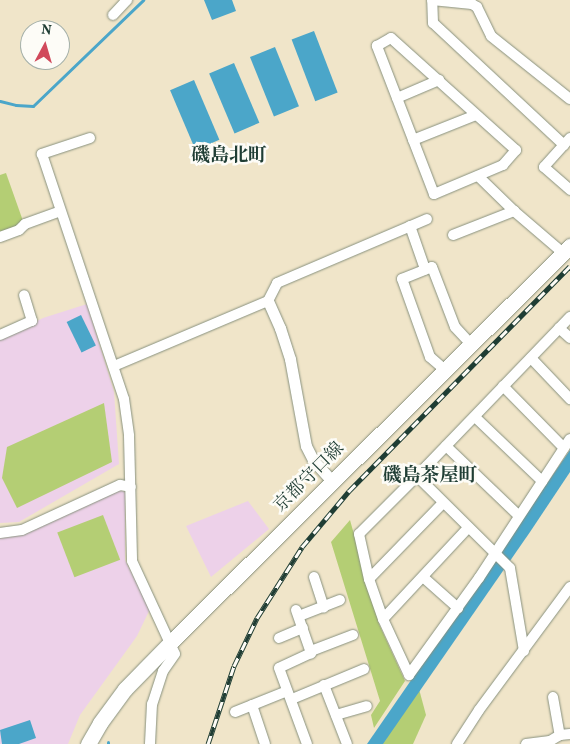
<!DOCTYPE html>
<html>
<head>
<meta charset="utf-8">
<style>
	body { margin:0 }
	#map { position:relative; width:570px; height:744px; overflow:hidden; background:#f0e5c9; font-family:Vollkorn,"Noto Serif JP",serif }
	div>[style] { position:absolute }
	.built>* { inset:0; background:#edd1e9 }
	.green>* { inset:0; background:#b4ce74; transform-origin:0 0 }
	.water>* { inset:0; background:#4ba6c9; transform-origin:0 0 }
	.stream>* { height:3px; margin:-1.5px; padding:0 1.5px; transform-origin:1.5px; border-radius:1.5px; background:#4ba6c9 }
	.roads { filter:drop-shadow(0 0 1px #88917e) drop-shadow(0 0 1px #88917e) }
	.minor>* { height:10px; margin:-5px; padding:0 5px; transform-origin:5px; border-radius:5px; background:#fff }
	.tertiary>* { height:11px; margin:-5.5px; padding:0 5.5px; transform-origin:5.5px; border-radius:5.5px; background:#fff }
	.primary>* { height:15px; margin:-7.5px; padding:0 7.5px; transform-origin:7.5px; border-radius:7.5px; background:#fff }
	.rail>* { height:5px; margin-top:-2.5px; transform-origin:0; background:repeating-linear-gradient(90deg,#fdfcf7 0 9px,#1f3d34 0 18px); box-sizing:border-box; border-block:1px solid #1f3d34 }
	span { translate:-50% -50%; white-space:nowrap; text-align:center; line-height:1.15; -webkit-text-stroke:5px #fdfcf7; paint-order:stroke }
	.street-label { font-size:18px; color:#1f3d34 }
	.neighbourhood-label { font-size:19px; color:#1f3d34; font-weight:700 }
	.north { position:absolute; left:20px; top:20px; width:50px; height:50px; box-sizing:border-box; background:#fdfcf7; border:1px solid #a4b0a9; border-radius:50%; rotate:6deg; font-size:14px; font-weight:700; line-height:20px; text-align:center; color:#1f3d34 }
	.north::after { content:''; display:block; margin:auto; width:18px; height:22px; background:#d1495b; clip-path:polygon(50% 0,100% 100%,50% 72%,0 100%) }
</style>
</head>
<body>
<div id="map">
	<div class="built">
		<i style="clip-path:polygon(87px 304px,114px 392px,119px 464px,19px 522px,0 523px,0 339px,43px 318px)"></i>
		<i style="clip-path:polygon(120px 490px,125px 492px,125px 560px,150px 609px,137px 636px,80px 715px,68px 744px,0 744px,0 537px)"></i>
		<i style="clip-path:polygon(248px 501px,269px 529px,211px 577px,186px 526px)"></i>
	</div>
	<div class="green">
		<i style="clip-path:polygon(6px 173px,23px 221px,17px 226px,0 233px,0 175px)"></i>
		<i style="clip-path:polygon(104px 403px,112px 462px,17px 508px,2px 478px,7px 447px)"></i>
		<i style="left:103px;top:515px;width:48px;height:49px;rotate:69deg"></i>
		<i style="clip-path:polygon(350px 520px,379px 624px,405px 681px,374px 728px,371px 715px,380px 701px,331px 542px)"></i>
		<i style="clip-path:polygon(419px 689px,426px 715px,413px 744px,381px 744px)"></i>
	</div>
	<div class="water">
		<i style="clip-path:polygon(204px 0,232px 0,236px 11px,212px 20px)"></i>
		<i style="left:314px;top:31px;width:66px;height:24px;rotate:69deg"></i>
		<i style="left:275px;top:47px;width:64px;height:27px;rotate:68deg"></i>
		<i style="left:234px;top:63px;width:65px;height:27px;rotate:67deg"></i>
		<i style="left:194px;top:80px;width:65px;height:26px;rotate:67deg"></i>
		<i style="left:81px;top:315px;width:34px;height:16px;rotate:64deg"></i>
		<i style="clip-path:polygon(570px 450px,570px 472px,530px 532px,383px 744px,367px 744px)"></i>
		<i style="clip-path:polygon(30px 720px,36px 738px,19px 744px,2px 744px,0 730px)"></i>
	</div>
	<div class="stream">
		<i style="left:0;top:101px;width:16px;rotate:14deg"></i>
		<i style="left:16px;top:105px;width:17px;rotate:3deg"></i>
		<i style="left:33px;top:106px;width:153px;rotate:-43.9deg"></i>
		<i style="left:108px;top:744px;width:2px;rotate:-90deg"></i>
	</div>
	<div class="roads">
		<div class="minor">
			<i style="left:113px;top:15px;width:21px;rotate:-47deg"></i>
			<i style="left:391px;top:38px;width:168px;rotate:41.9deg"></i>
			<i style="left:516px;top:150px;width:20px;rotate:131deg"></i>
			<i style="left:503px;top:165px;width:75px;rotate:157.2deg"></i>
			<i style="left:434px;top:194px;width:159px;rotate:-111.1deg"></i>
			<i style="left:377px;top:46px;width:16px;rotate:-30deg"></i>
			<i style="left:397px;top:98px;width:46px;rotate:-23.2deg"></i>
			<i style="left:90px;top:138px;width:51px;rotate:161.6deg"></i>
			<i style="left:42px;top:154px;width:258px;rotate:71.5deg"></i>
			<i style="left:124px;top:399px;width:37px;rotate:82deg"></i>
			<i style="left:129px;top:436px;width:125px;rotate:88.6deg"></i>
			<i style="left:132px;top:561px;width:102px;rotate:65.2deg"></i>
			<i style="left:175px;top:654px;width:21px;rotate:125deg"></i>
			<i style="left:163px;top:671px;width:35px;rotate:108deg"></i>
			<i style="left:152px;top:704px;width:40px;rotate:92.9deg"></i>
			<i style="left:570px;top:138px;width:39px;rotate:132deg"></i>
			<i style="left:544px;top:167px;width:35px;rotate:41deg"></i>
			<i style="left:413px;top:140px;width:68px;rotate:-21.6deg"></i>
			<i style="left:564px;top:145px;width:179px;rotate:-137deg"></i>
			<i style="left:433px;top:23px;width:23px;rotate:-92deg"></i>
			<i style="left:432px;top:0;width:40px;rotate:5.7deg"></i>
			<i style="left:472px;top:4px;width:6px;rotate:31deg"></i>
			<i style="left:477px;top:7px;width:32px;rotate:64deg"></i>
			<i style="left:491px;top:36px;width:101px;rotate:38.6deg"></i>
			<i style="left:478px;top:176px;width:50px;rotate:44.2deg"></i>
			<i style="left:514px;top:211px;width:65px;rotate:40.6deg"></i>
			<i style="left:410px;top:226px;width:46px;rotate:70.8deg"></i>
			<i style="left:453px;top:235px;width:66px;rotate:-21.5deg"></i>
			<i style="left:0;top:237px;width:20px;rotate:-20deg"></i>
			<i style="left:19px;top:230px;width:8px;rotate:-45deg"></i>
			<i style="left:25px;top:224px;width:37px;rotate:-20deg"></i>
			<i style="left:559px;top:328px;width:15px;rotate:42deg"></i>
			<i style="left:0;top:335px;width:35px;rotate:-24deg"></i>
			<i style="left:32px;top:321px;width:27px;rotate:-107deg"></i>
			<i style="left:531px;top:358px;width:57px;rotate:46.4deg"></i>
			<i style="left:114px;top:366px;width:167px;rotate:-22.9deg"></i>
			<i style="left:268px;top:301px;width:20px;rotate:-63deg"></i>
			<i style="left:277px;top:283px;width:163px;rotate:-23.1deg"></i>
			<i style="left:445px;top:370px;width:20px;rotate:-139deg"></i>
			<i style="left:430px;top:357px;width:83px;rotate:-109.7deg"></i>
			<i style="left:402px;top:279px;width:32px;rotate:-22deg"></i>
			<i style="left:432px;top:267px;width:64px;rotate:69deg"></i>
			<i style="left:455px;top:327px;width:23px;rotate:47deg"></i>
			<i style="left:503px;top:386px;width:87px;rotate:45.5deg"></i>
			<i style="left:475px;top:417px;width:93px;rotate:43.7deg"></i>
			<i style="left:446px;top:446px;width:100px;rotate:43.8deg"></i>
			<i style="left:417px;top:476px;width:82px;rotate:135deg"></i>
			<i style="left:359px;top:534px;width:46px;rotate:77.5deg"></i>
			<i style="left:369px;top:579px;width:42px;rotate:70.7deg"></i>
			<i style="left:383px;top:619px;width:62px;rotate:65.1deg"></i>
			<i style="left:409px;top:675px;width:120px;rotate:-54.2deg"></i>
			<i style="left:479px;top:578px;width:166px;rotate:-56.8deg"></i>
			<i style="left:0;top:533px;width:22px;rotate:-8deg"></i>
			<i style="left:22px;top:530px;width:108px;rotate:-24.7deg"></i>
			<i style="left:120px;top:485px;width:11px;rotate:10deg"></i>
			<i style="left:314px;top:577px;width:32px;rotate:72deg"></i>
			<i style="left:423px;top:577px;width:47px;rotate:41.5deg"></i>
			<i style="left:369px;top:579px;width:106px;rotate:-45.8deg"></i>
			<i style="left:296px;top:610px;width:46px;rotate:70.8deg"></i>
			<i style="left:311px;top:653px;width:35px;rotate:155deg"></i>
			<i style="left:279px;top:668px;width:81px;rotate:69.8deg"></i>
			<i style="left:299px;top:616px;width:44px;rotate:-21.3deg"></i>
			<i style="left:383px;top:619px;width:125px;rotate:-47deg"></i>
			<i style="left:279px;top:638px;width:26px;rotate:-23deg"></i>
			<i style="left:311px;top:651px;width:45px;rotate:-20.9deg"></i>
			<i style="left:524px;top:651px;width:84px;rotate:-99.6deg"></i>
			<i style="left:510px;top:568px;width:131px;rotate:-135.3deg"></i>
			<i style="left:417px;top:476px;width:221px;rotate:-46.1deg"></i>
			<i style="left:324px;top:685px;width:63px;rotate:68.7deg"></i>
			<i style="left:553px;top:697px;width:39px;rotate:80deg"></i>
			<i style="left:292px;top:699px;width:78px;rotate:-22.6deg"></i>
			<i style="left:252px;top:705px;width:41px;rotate:71.6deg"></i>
			<i style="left:235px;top:712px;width:56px;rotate:-22deg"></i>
			<i style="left:336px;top:715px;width:32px;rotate:-16deg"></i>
			<i style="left:457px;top:744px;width:40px;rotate:-57.1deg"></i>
			<i style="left:479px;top:710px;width:153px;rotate:-53.5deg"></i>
			<i style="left:526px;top:744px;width:24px;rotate:-7deg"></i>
			<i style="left:550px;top:741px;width:12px;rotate:-31deg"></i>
			<i style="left:560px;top:735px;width:10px;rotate:-6deg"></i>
		</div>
		<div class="tertiary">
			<i style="left:268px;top:301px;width:30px;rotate:66deg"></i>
			<i style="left:280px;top:328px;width:33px;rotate:72deg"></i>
			<i style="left:290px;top:359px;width:88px;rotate:79.6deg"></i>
			<i style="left:306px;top:446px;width:16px;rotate:63deg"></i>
			<i style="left:313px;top:460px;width:30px;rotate:48deg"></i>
		</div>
		<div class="primary">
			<i style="left:88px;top:744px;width:24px;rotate:-60deg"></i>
			<i style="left:100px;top:723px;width:42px;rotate:-53.7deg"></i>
			<i style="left:125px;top:689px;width:64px;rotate:-45.6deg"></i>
			<i style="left:170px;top:643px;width:564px;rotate:-44.78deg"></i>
		</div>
	</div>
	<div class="rail">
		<i style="left:208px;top:744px;width:82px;rotate:-71.6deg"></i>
		<i style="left:234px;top:666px;width:53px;rotate:-64.4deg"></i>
		<i style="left:257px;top:618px;width:84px;rotate:-57.6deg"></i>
		<i style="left:302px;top:547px;width:73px;rotate:-50deg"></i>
		<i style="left:349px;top:491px;width:315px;rotate:-45.5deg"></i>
	</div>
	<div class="street-label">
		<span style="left:310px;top:478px;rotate:-45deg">京都守口線</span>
	</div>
	<div class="neighbourhood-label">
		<span style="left:229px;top:157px">磯島北町</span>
		<span style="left:430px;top:477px">磯島茶屋町</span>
	</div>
	<div class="north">N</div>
</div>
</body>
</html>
